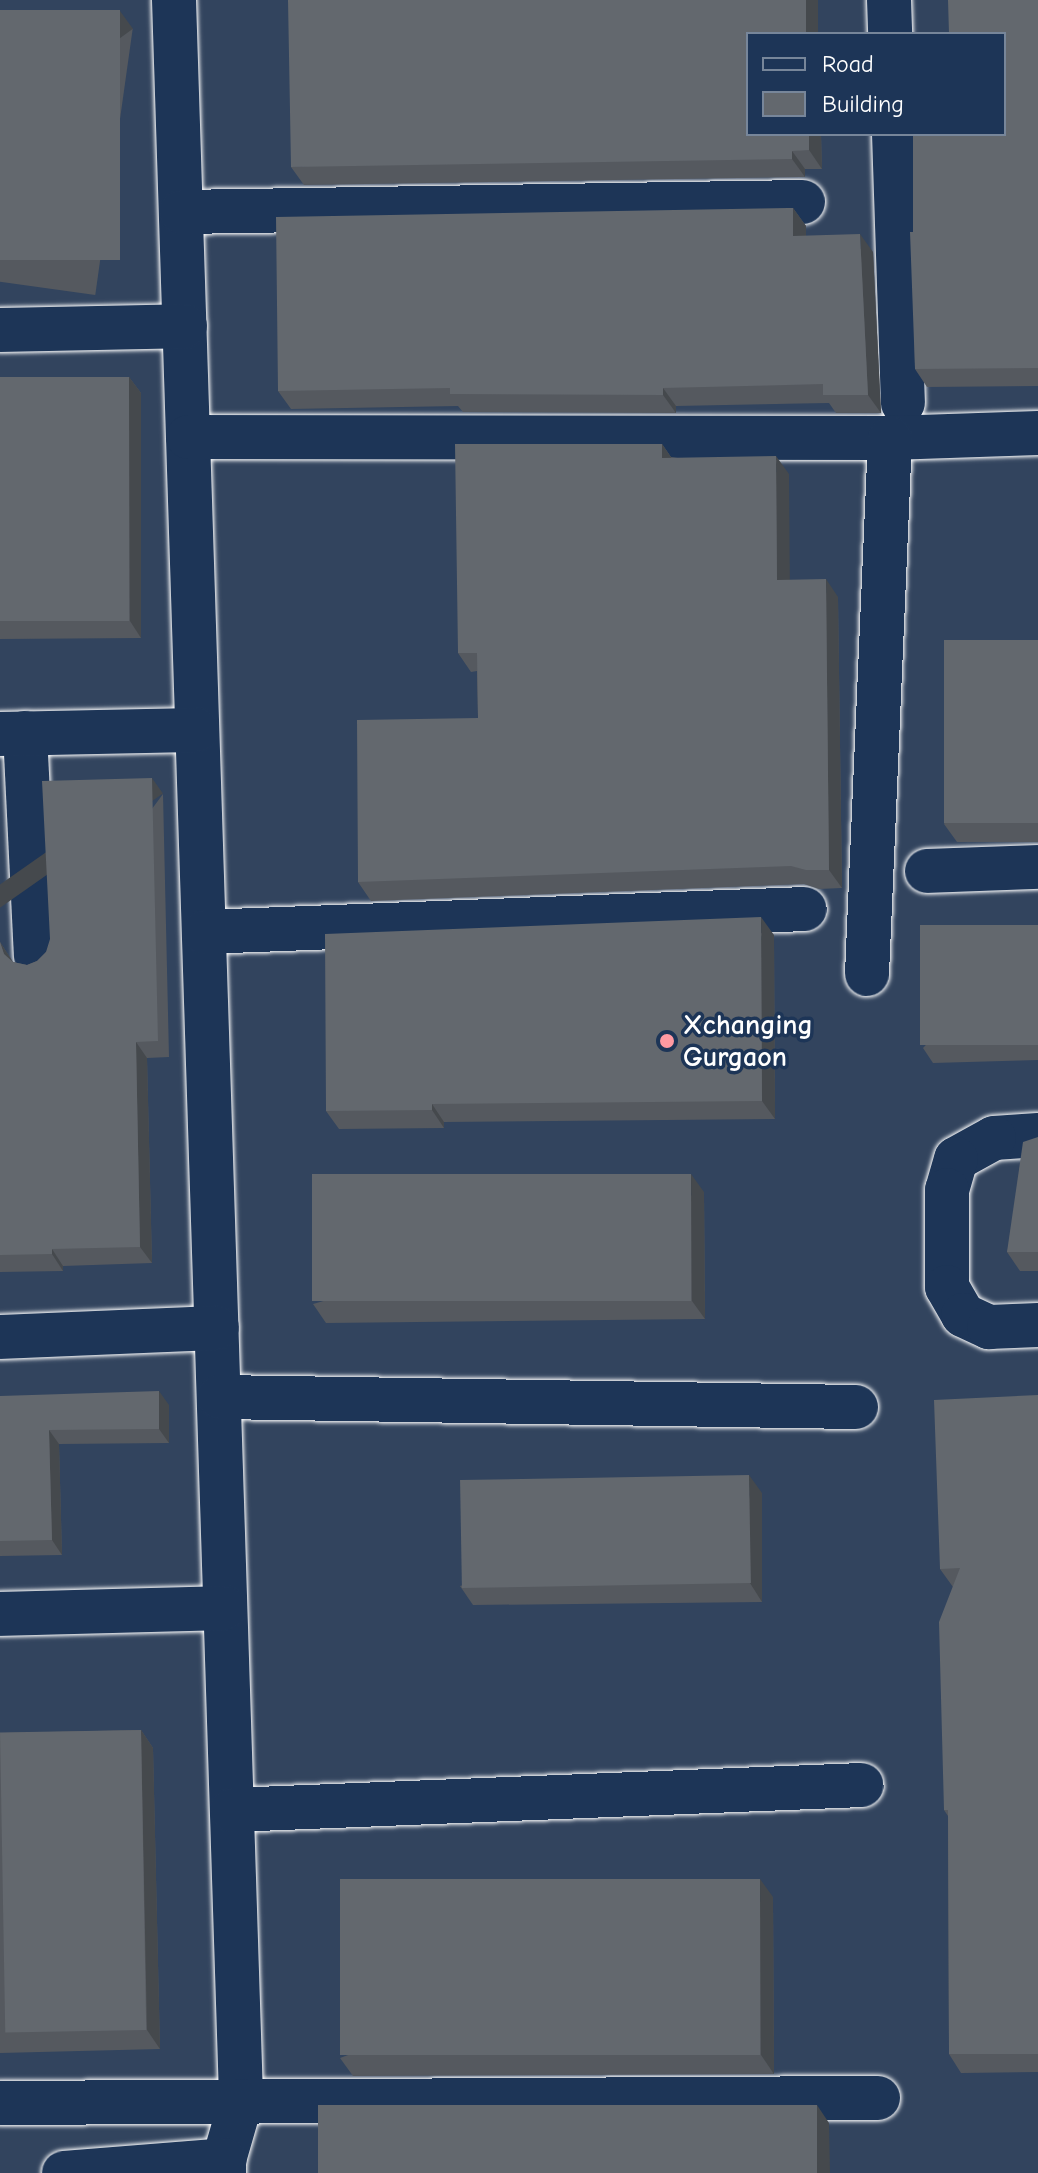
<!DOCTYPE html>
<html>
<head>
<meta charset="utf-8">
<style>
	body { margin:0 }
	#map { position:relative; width:1038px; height:2173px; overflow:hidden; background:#1d3557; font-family:"Comic Neue",sans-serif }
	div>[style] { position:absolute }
	.built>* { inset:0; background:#32445e }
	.roads { filter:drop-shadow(0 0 2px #fff) drop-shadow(0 0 2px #fff) }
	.minor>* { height:44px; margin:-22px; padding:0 22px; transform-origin:22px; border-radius:22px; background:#1d3557 }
	.wall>* { inset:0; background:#55595f; transform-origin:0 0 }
	.shaded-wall>* { inset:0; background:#45494d; transform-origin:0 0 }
	.building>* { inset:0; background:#63686e; transform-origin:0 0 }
	.dots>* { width:22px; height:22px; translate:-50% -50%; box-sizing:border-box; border:4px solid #1d3557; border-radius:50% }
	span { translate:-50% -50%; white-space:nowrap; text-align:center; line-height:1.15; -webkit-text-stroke:7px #1d3557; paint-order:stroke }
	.poi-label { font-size:28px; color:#fff; font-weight:700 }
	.left { translate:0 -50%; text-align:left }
	.legend { position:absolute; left:746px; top:32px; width:260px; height:104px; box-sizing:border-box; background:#1d3557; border:2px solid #77869a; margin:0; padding:10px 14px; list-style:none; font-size:24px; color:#fff }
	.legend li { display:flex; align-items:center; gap:16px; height:40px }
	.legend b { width:40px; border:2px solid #77869a }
</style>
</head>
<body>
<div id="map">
	<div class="built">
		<i style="clip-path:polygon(evenodd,0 0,1038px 0,1038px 2173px,0 2173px,0 0,748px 34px,1004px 34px,1004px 134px,748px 134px,748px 34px)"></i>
	</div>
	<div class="roads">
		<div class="minor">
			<i style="left:174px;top:0;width:2102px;rotate:88.17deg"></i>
			<i style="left:241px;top:2101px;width:61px;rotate:106.1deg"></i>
			<i style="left:224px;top:2160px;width:13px;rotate:90deg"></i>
			<i style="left:889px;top:0;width:34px;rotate:88deg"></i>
			<i style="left:894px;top:134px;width:269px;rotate:88.1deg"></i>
			<i style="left:181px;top:212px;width:622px;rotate:-0.92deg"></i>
			<i style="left:0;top:330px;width:185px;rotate:-1.2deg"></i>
			<i style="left:188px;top:437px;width:702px;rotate:0.08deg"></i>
			<i style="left:890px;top:438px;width:148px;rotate:-1.9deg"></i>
			<i style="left:25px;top:733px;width:223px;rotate:87.2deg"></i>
			<i style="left:0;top:734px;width:197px;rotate:-1.2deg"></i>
			<i style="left:927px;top:871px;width:111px;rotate:-2.1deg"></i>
			<i style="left:204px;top:932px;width:601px;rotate:-2.19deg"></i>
			<i style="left:867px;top:974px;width:536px;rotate:-87.54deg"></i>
			<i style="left:1038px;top:1135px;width:44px;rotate:176.1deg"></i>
			<i style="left:994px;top:1138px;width:43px;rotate:151.1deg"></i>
			<i style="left:956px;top:1159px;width:32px;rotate:106deg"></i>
			<i style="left:947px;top:1190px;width:97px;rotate:90deg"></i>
			<i style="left:947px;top:1287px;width:32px;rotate:60deg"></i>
			<i style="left:963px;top:1315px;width:29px;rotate:25deg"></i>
			<i style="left:989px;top:1327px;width:49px;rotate:-2.3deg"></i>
			<i style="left:0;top:1337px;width:217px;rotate:-2.4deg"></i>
			<i style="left:219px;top:1397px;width:637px;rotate:0.9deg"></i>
			<i style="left:0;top:1614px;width:225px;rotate:-1.5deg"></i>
			<i style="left:232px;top:1810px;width:630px;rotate:-2.27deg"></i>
			<i style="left:0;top:2103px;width:878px;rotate:-0.33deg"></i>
			<i style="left:64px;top:2173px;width:161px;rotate:-4.6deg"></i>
		</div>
	</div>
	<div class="wall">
		<i style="clip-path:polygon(1038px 0,1038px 386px,927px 387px,915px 369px,913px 232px,1004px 134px)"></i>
		<i style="left:0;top:10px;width:134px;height:269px;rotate:8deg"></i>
		<i style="clip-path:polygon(821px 134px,822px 169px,805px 169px,805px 177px,304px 185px,291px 167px)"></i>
		<i style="clip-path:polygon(793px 208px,806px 226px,806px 236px,873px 252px,881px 413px,836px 413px,829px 403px,676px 406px,676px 413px,463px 412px,458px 406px,291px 409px,278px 391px)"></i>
		<i style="clip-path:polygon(129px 377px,141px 393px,141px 638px,0 639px,0 378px)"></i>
		<i style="clip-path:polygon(662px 444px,671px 457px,789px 474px,789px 580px,838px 597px,842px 888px,819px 889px,804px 884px,371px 901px,358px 882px,478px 718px,477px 671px,471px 672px,458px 653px)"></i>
		<i style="clip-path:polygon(1038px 640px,1038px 842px,957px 842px,944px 824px)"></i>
		<i style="clip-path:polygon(163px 794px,169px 1057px,147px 1058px,152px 1263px,63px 1266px,63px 1271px,0 1272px,0 942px,13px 962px,27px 965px,37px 961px,46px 952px)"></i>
		<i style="clip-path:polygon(1038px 925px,1038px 1060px,933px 1063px,923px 1048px)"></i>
		<i style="clip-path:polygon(774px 935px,775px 1119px,444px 1122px,444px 1128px,339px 1129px,326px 1111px)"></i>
		<i style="clip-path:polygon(1038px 1137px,1038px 1271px,1020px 1271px,1007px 1252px)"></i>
		<i style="clip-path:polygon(704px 1192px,705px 1319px,326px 1323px,313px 1304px)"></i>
		<i style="clip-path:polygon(1038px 1395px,1038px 2072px,961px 2073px,949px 2054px,948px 1816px,944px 1810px,953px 1587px,940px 1569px)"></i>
		<i style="clip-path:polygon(0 1396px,169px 1405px,169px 1443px,59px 1444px,62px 1555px,0 1556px)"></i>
		<i style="clip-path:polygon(762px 1493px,762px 1602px,473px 1605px,460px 1586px)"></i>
		<i style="clip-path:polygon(141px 1730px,153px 1748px,160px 2049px,0 2053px,0 1733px)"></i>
		<i style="clip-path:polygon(773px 1897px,774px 2074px,353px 2076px,340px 2058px)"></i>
	</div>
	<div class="shaded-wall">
		<i style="left:806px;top:0;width:12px;height:34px"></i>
		<i style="left:120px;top:11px;width:22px;height:249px;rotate:54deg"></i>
		<i style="clip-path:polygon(809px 134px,821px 134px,822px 169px,809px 150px)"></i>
		<i style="clip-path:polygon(792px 151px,805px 169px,805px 177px,792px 159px)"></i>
		<i style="clip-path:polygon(793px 208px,806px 226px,806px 254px,793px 236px)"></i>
		<i style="clip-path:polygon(860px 234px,873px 252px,881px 413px,868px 395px)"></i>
		<i style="clip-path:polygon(129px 377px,141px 393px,141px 638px,130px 621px)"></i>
		<i style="clip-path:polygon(663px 388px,676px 406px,676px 413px,663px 395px)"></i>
		<i style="clip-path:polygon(662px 444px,675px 463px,662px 458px)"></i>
		<i style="clip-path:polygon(776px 456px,789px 474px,790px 598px,777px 580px)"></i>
		<i style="clip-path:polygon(826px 579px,838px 597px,842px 888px,829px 870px)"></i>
		<i style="left:152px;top:778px;width:19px;height:263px;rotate:55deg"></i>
		<i style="clip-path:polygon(761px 917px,774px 935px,775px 1119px,762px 1101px)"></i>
		<i style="clip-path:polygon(0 942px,11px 959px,16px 970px,4px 954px)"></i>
		<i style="clip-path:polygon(136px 1042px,147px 1058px,152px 1263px,140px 1247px)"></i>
		<i style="clip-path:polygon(432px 1104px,444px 1122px,444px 1128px,432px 1110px)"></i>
		<i style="clip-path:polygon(691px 1174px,704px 1192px,705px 1319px,692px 1301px)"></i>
		<i style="clip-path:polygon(52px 1249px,63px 1266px,63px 1271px,52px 1254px)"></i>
		<i style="clip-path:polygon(159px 1391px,169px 1405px,169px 1443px,159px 1429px)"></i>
		<i style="clip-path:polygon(49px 1430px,59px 1444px,62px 1555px,52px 1540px)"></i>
		<i style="clip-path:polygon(749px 1475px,762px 1493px,762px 1602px,750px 1583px)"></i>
		<i style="clip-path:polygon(141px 1730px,153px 1748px,160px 2049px,147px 2030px)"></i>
		<i style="clip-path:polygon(760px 1879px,773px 1897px,774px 2074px,761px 2055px)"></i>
		<i style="clip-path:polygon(817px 2105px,829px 2123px,830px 2173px,817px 2173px)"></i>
	</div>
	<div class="building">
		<i style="clip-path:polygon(288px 0,806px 0,806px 34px,748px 34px,748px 134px,809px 134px,809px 150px,792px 151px,792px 159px,291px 167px)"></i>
		<i style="clip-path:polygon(948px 0,1038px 0,1038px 368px,915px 369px,910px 232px,913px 232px,913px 134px,1004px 134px,1004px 34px,949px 34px)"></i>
		<i style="left:0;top:10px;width:120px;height:250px"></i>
		<i style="clip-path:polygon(793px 208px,793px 236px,860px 234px,868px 395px,823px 395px,823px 384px,663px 388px,663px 395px,450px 394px,450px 388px,278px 391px,276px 217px)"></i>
		<i style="left:129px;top:377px;width:244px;height:129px;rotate:90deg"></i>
		<i style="clip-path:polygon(455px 444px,662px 444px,662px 458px,776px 456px,777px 580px,826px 579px,829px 870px,806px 870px,791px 866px,358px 882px,357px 720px,478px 718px,477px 653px,458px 653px)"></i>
		<i style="left:1038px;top:640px;width:183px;height:94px;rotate:90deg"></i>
		<i style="clip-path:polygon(152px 778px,158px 1041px,136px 1042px,140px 1247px,52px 1249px,52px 1254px,0 1255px,0 942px,4px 954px,13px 962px,27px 965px,37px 961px,46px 952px,50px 939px,42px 781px)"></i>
		<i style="clip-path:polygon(761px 917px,762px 1101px,432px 1104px,432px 1110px,326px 1111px,325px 934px)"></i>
		<i style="left:1038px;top:925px;width:120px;height:118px;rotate:90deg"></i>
		<i style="clip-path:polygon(1038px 1137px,1038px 1252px,1007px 1252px,1023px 1142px)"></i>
		<i style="left:691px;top:1174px;width:127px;height:379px;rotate:90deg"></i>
		<i style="clip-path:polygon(159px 1391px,159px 1429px,49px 1430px,52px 1540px,0 1541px,0 1396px)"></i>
		<i style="clip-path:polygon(1038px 1395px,1038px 2054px,949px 2054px,948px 1810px,944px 1810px,939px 1622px,960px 1568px,940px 1569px,934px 1400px)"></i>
		<i style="left:749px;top:1475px;width:108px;height:289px;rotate:89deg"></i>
		<i style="left:141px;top:1730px;width:300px;height:141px;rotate:89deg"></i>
		<i style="left:760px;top:1879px;width:176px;height:420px;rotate:90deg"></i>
		<i style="left:817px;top:2105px;width:68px;height:499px;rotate:90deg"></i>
	</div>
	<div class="dots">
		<i style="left:667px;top:1041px;background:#ff9aa2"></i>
	</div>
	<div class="poi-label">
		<span class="left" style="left:683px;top:1041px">Xchanging<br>Gurgaon</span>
	</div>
	<ul class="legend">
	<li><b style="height:10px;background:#1d3557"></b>Road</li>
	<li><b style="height:22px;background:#63686e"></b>Building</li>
	</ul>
</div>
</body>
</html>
